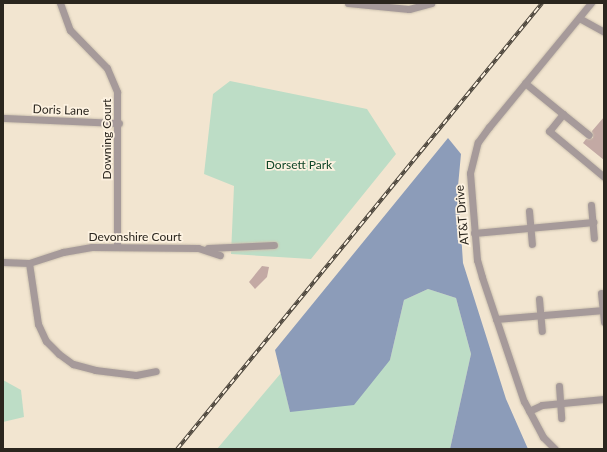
<!DOCTYPE html>
<html>
<head>
<meta charset="utf-8">
<style>
	body { margin:0 }
	#map { position:relative; width:607px; height:452px; overflow:hidden; background:#f2e5d0; font-family:Lato,sans-serif }
	div>[style] { position:absolute }
	.green>* { inset:0; background:#bdddc6 }
	.water>* { inset:0; background:#8c9cb9 }
	.building>* { inset:0; background:#c3a9a4 }
	.roads { filter:drop-shadow(0 0 1px #cec3b0) drop-shadow(0 0 1px #cec3b0) }
	.minor>* { height:7px; margin:-3.5px; padding:0 3.5px; transform-origin:3.5px; border-radius:3.5px; background:#a69a9a }
	.rail>* { height:3.5px; margin-top:-1.75px; transform-origin:0; background:repeating-linear-gradient(90deg,#fdf2e1 0 6px,#4b443a 0 12px); box-sizing:border-box; border-block:1px solid #4b443a }
	span { translate:-50% -50%; white-space:nowrap; text-align:center; line-height:1.15; -webkit-text-stroke:3.5px #fdf2e1; paint-order:stroke }
	.street-label { font-size:12px; color:#2b261e }
	.park-label { font-size:12px; color:#104628 }
	.frame { position:absolute; inset:0; border:4px solid #2b261e; pointer-events:none }
</style>
</head>
<body>
<div id="map">
	<div class="green">
		<i style="clip-path:polygon(230px 81px,367px 109px,396px 154px,311px 259px,231px 254px,234px 186px,204px 174px,213px 94px)"></i>
		<i style="clip-path:polygon(428px 289px,456px 298px,471px 354px,450px 449px,217px 449px,281px 373px,290px 412px,390px 360px,404px 300px)"></i>
		<i style="clip-path:polygon(3px 380px,21px 390px,24px 417px,3px 422px)"></i>
	</div>
	<div class="water">
		<i style="clip-path:polygon(448px 138px,461px 154px,458px 186px,463px 263px,506px 399px,528px 449px,450px 449px,471px 354px,456px 298px,428px 289px,404px 300px,390px 360px,354px 405px,290px 412px,275px 350px)"></i>
	</div>
	<div class="building">
		<i style="clip-path:polygon(604px 117px,604px 160px,583px 143px,586px 139px,593px 138px,592px 131px)"></i>
		<i style="clip-path:polygon(262px 266px,269px 267px,267px 277px,255px 289px,249px 282px)"></i>
	</div>
	<div class="roads">
		<div class="minor">
			<i style="left:60px;top:3px;width:29px;rotate:70deg"></i>
			<i style="left:70px;top:30px;width:53px;rotate:45.8deg"></i>
			<i style="left:107px;top:68px;width:26px;rotate:67deg"></i>
			<i style="left:117px;top:92px;width:155px;rotate:90deg"></i>
			<i style="left:348px;top:3px;width:61px;rotate:5.6deg"></i>
			<i style="left:409px;top:9px;width:23px;rotate:-15deg"></i>
			<i style="left:579px;top:18px;width:29px;rotate:29deg"></i>
			<i style="left:525px;top:83px;width:49px;rotate:39.2deg"></i>
			<i style="left:563px;top:114px;width:22px;rotate:129deg"></i>
			<i style="left:549px;top:131px;width:72px;rotate:39.9deg"></i>
			<i style="left:563px;top:114px;width:33px;rotate:39deg"></i>
			<i style="left:3px;top:118px;width:116px;rotate:2.5deg"></i>
			<i style="left:591px;top:205px;width:33px;rotate:85deg"></i>
			<i style="left:529px;top:211px;width:33px;rotate:85deg"></i>
			<i style="left:474px;top:233px;width:120px;rotate:-5.3deg"></i>
			<i style="left:208px;top:248px;width:66px;rotate:-2.6deg"></i>
			<i style="left:3px;top:262px;width:26px;rotate:2deg"></i>
			<i style="left:29px;top:263px;width:36px;rotate:-18deg"></i>
			<i style="left:63px;top:252px;width:29px;rotate:-10deg"></i>
			<i style="left:92px;top:247px;width:106px;rotate:0.5deg"></i>
			<i style="left:198px;top:248px;width:23px;rotate:18deg"></i>
			<i style="left:29px;top:263px;width:62px;rotate:81.6deg"></i>
			<i style="left:38px;top:324px;width:19px;rotate:65deg"></i>
			<i style="left:46px;top:341px;width:18px;rotate:45deg"></i>
			<i style="left:59px;top:354px;width:17px;rotate:36deg"></i>
			<i style="left:73px;top:364px;width:23px;rotate:15deg"></i>
			<i style="left:95px;top:370px;width:41px;rotate:7deg"></i>
			<i style="left:136px;top:375px;width:20px;rotate:-11deg"></i>
			<i style="left:601px;top:293px;width:29px;rotate:84deg"></i>
			<i style="left:539px;top:299px;width:32px;rotate:85deg"></i>
			<i style="left:496px;top:319px;width:108px;rotate:-4.8deg"></i>
			<i style="left:559px;top:386px;width:32px;rotate:86deg"></i>
			<i style="left:529px;top:411px;width:14px;rotate:-25deg"></i>
			<i style="left:542px;top:405px;width:62px;rotate:-5.5deg"></i>
			<i style="left:555px;top:449px;width:17px;rotate:-135deg"></i>
			<i style="left:543px;top:437px;width:40px;rotate:-118deg"></i>
			<i style="left:524px;top:402px;width:132px;rotate:-108.6deg"></i>
			<i style="left:482px;top:277px;width:18px;rotate:-106deg"></i>
			<i style="left:477px;top:260px;width:87px;rotate:-94.6deg"></i>
			<i style="left:470px;top:173px;width:32px;rotate:-76deg"></i>
			<i style="left:478px;top:142px;width:19px;rotate:-54deg"></i>
			<i style="left:489px;top:127px;width:161px;rotate:-50.6deg"></i>
		</div>
	</div>
	<div class="rail">
		<i style="left:177px;top:449px;width:576px;rotate:-50.7deg"></i>
	</div>
	<div class="street-label">
		<span style="left:61px;top:110px;rotate:2deg">Doris Lane</span>
		<span style="left:107px;top:139px;rotate:-90deg">Downing Court</span>
		<span style="left:462px;top:215px;rotate:-95deg">AT&amp;T Drive</span>
		<span style="left:135px;top:237px">Devonshire Court</span>
	</div>
	<div class="park-label">
		<span style="left:299px;top:165px">Dorsett Park</span>
	</div>
	<div class="frame"></div>
</div>
</body>
</html>
